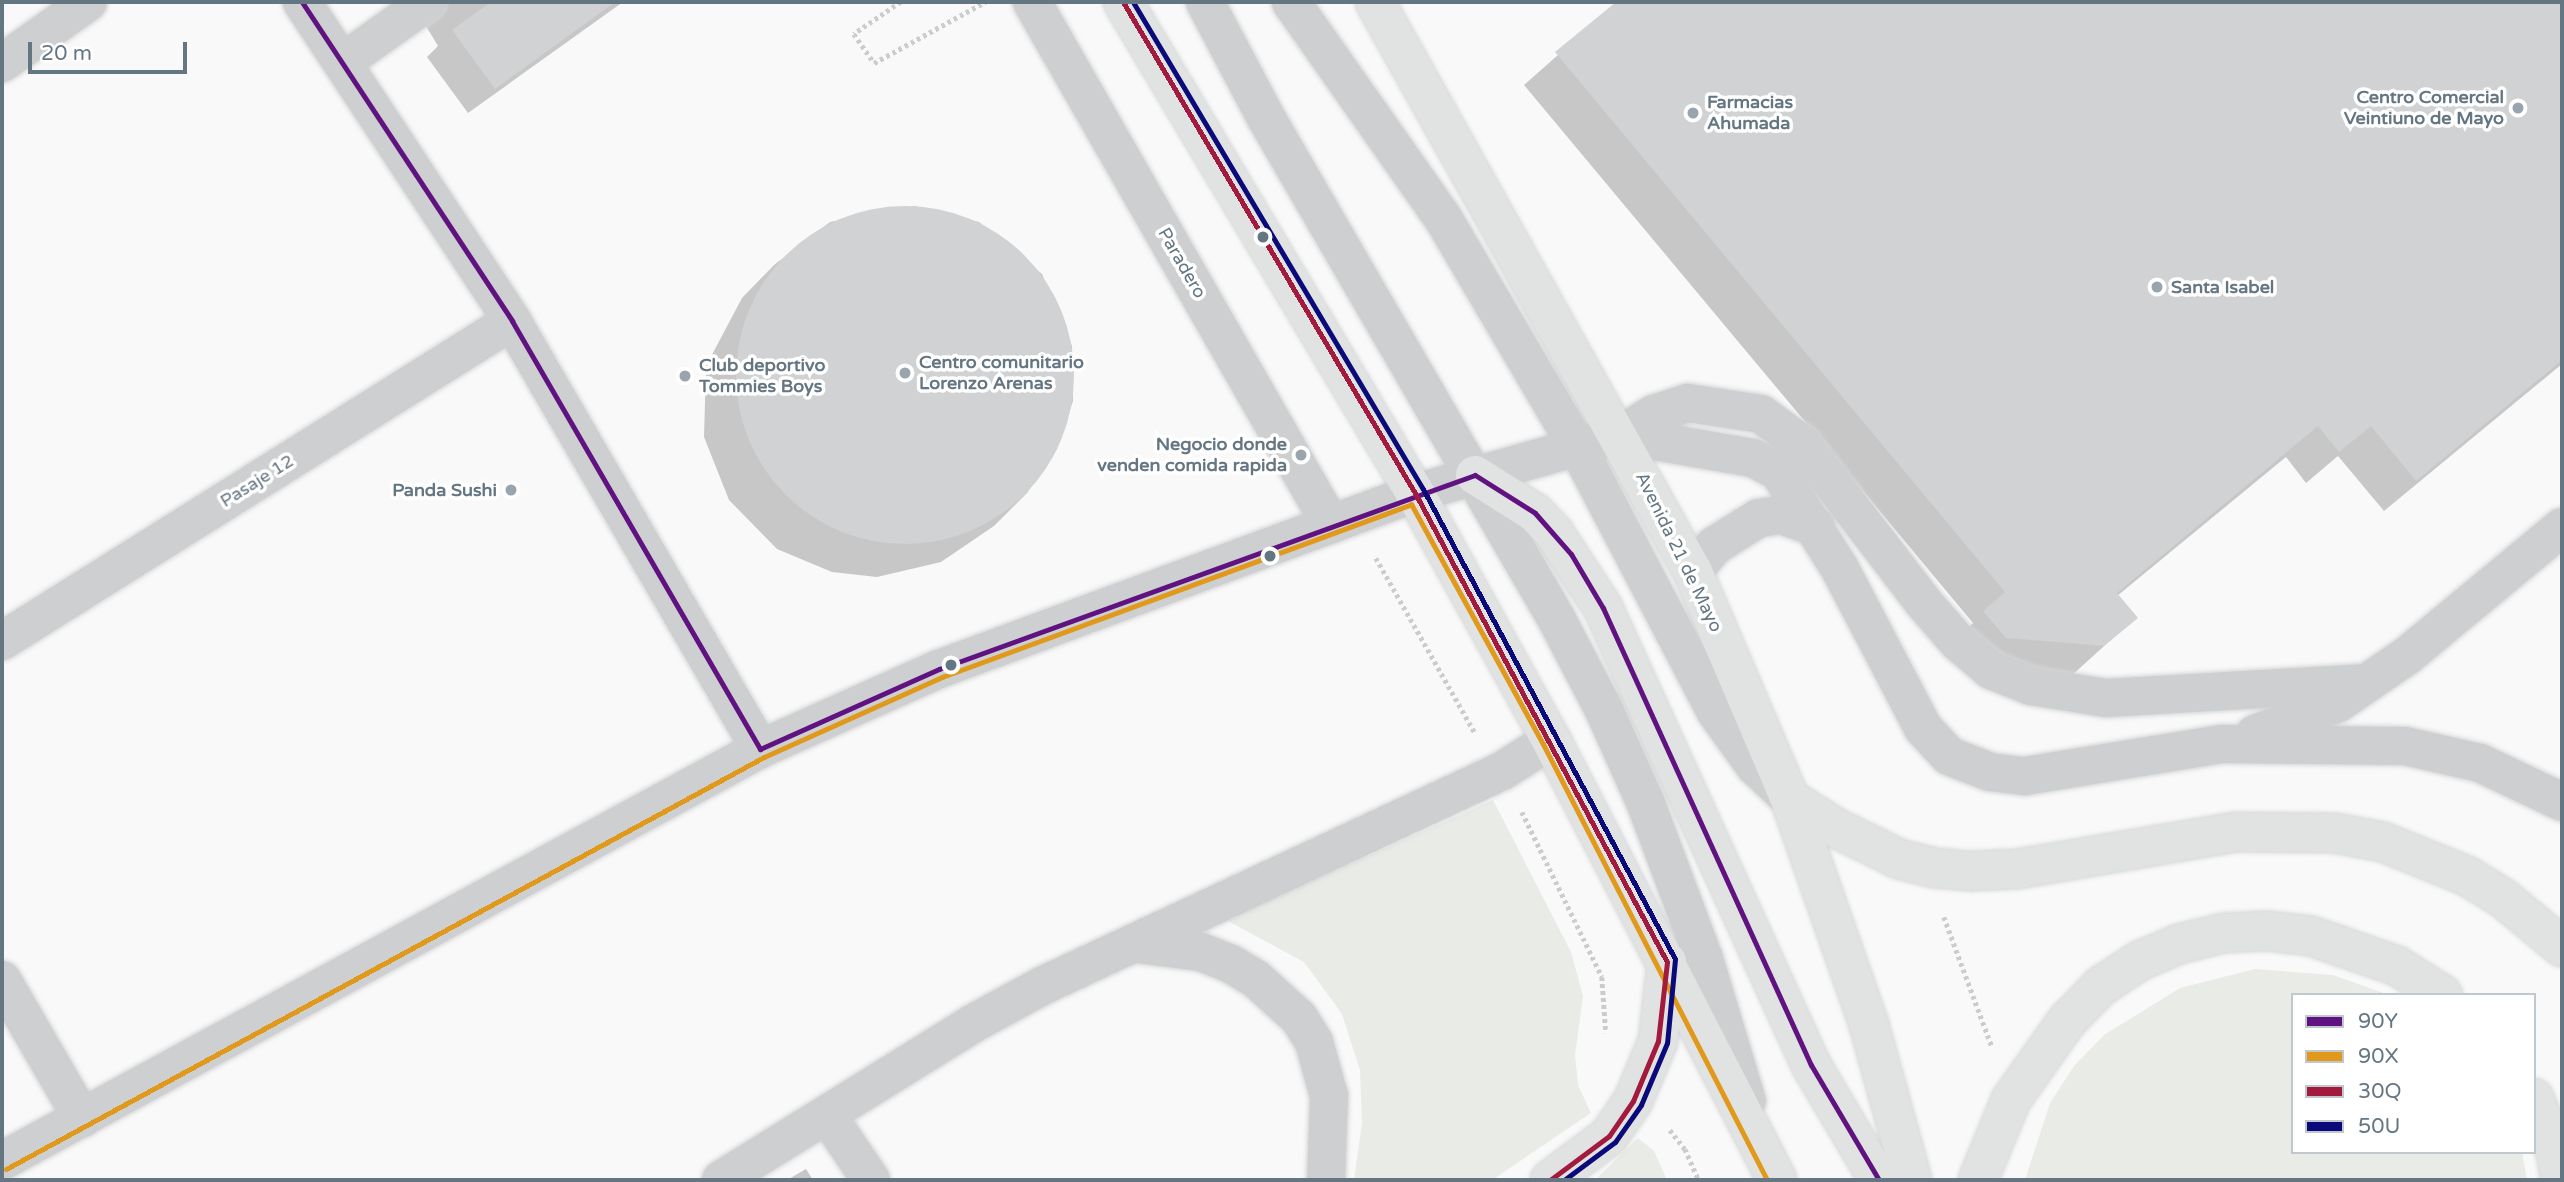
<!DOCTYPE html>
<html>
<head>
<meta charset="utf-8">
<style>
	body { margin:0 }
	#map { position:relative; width:2564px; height:1182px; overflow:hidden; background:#f9f9f9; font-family:"Varela Round",sans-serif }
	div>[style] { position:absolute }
	.green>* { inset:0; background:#e8ebe6 }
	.shadow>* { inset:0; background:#0003 }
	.building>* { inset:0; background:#d0d2d3 }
	.round { border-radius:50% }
	.path>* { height:4.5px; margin-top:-2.25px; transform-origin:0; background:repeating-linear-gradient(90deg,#cbcccd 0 3.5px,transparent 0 7px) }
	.roads { filter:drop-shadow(0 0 2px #d5d6d7) drop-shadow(0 0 2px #d5d6d7) }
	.minor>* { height:38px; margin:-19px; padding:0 19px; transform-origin:19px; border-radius:19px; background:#cecfd0 }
	.major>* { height:38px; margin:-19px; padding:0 19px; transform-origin:19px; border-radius:19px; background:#e1e2e2 }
	.highway>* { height:38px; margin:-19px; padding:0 19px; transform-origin:19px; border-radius:19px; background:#e1e2e2 }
	.bus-1>* { height:5px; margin:-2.5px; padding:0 2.5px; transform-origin:2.5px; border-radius:2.5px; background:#5f1280 }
	.bus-2>* { height:5px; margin:-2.5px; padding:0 2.5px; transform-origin:2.5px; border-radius:2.5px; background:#e0991a }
	.bus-3>* { height:5px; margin:-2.5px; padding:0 2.5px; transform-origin:2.5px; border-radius:2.5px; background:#a31a3f }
	.bus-4>* { height:5px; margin:-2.5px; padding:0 2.5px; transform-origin:2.5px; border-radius:2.5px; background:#0a0a7a }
	.dots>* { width:19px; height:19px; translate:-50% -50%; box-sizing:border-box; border:4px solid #fff; border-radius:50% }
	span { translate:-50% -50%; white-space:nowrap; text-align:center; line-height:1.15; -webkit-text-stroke:7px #fff; paint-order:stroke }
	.poi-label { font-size:18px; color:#657683; font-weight:700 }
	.right { translate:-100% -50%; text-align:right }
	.left { translate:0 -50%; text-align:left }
	.street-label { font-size:18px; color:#657683 }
	.frame { position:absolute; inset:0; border:4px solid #657683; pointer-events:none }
	.legend { position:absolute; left:2291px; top:993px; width:245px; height:161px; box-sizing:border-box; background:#fff; border:2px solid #c1c8cd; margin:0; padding:9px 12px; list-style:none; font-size:21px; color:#657683 }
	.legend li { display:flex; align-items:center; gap:14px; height:35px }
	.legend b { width:35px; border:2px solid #c1c8cd }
	.scale { position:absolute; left:28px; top:42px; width:159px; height:32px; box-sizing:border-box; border:4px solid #657683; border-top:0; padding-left:9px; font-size:21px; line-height:24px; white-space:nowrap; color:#657683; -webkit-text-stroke:5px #fff; paint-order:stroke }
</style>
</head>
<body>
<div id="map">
	<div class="green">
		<i style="clip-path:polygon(1493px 800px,1571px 952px,1583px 996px,1575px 1055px,1578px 1085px,1591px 1113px,1492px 1180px,1354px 1180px,1362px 1123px,1360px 1070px,1342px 1014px,1304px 962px,1226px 920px)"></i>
		<i style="clip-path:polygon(2255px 969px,2333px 975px,2389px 995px,2293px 995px,2293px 1152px,2522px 1152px,2527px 1180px,2025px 1180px,2050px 1103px,2074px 1066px,2104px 1035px,2180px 988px)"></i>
		<i style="clip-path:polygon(1638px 1138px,1654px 1151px,1667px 1180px,1595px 1180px)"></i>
	</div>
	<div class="shadow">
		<i style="clip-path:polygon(404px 2px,623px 2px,468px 113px,427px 57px,438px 46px,420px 16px)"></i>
		<i style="clip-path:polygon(1618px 2px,2562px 2px,2562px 364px,2384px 511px,2338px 456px,2306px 483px,2286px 457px,2117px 596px,2135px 618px,2070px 677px,1953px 643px,1973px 623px,1524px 85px)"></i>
		<i style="clip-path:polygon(914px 206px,979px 222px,1042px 274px,1072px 346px,1073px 401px,1057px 449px,1027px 493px,994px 526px,941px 562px,877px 577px,832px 572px,777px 549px,729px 500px,704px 437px,706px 366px,742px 298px,774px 265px,830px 222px)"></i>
		<i style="clip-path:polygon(806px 1169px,813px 1180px,787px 1180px)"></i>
	</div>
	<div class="building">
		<i style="clip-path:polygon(491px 2px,615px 2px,495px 89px,452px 30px)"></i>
		<i style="clip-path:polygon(1616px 2px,2562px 2px,2562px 360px,2416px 481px,2371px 426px,2339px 452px,2318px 426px,2117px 593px,2138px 618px,2104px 646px,2006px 638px,1983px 611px,2005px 592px,1555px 52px)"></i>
		<i class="round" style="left:736px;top:206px;width:338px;height:338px"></i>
	</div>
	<div class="path">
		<i style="left:901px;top:2px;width:57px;rotate:145.8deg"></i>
		<i style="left:854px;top:34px;width:35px;rotate:55deg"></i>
		<i style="left:874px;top:63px;width:127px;rotate:-28.8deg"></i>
		<i style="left:1376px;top:558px;width:201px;rotate:60.5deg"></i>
		<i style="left:1522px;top:812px;width:183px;rotate:64.1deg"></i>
		<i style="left:1602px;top:977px;width:56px;rotate:85.9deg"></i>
		<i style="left:1944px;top:917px;width:139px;rotate:69.7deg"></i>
		<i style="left:1670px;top:1130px;width:24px;rotate:52deg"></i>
		<i style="left:1685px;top:1149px;width:34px;rotate:66deg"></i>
	</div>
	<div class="roads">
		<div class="minor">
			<i style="left:302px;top:2px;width:382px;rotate:56.6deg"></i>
			<i style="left:512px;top:321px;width:495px;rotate:59.9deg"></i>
			<i style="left:1032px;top:2px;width:602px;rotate:60.24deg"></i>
			<i style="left:1205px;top:2px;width:129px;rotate:62.2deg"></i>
			<i style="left:1265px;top:116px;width:580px;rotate:59.9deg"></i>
			<i style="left:1556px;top:618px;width:104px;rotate:62.4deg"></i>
			<i style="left:1604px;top:710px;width:103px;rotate:65.9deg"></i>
			<i style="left:1646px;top:804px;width:165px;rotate:69.5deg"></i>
			<i style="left:1704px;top:959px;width:148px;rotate:73.2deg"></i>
			<i style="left:1291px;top:2px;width:264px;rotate:54.9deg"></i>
			<i style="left:1443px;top:218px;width:264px;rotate:59.6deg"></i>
			<i style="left:1577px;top:446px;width:300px;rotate:62.4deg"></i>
			<i style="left:1716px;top:712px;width:67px;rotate:54.2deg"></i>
			<i style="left:1755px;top:766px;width:48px;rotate:43.3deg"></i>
			<i style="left:343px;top:62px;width:103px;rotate:-35.5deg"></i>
			<i style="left:2px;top:63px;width:105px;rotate:-35.3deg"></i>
			<i style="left:1620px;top:435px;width:135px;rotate:9.8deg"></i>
			<i style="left:1753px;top:458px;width:30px;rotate:28deg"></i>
			<i style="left:1779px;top:472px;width:115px;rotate:57.8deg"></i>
			<i style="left:1840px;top:569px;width:179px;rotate:62.4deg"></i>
			<i style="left:1923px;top:728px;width:38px;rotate:47deg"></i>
			<i style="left:1949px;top:756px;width:44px;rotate:21.3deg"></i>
			<i style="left:1990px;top:772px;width:35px;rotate:7deg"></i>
			<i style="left:2025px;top:776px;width:201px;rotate:-9.2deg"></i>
			<i style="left:2223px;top:744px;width:182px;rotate:0.6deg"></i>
			<i style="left:2405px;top:746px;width:77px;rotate:12.8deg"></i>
			<i style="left:2480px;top:763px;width:91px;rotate:25.4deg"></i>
			<i style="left:1693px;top:572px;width:33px;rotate:-51deg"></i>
			<i style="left:1714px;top:546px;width:53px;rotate:-31.9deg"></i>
			<i style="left:1759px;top:518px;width:22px;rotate:-8deg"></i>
			<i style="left:1781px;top:515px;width:37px;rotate:19deg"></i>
			<i style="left:2px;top:641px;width:602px;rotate:-32.11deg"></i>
			<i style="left:2255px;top:734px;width:89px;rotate:-20.5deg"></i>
			<i style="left:2338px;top:703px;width:85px;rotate:-34.4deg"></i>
			<i style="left:2408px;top:655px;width:200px;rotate:-39.7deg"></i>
			<i style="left:1137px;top:944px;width:64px;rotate:7.1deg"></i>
			<i style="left:1201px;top:952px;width:32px;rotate:22deg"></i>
			<i style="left:1231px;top:964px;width:29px;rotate:31deg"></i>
			<i style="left:1256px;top:979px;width:58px;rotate:42.2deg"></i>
			<i style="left:1299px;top:1018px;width:28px;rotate:58deg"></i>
			<i style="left:1314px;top:1042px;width:56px;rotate:74.5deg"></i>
			<i style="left:1329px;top:1096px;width:84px;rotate:92deg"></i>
			<i style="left:2px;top:980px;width:160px;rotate:59.9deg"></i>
			<i style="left:827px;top:1115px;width:78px;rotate:55.9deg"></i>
			<i style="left:2px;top:1161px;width:863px;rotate:-28.53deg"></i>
			<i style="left:760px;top:749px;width:196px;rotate:-24.1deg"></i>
			<i style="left:939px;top:669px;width:507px;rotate:-20.29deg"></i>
			<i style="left:1415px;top:493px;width:213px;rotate:-15.8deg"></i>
			<i style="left:1620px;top:435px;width:40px;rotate:-32deg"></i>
			<i style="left:1654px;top:414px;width:36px;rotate:-18deg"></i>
			<i style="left:1688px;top:403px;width:74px;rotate:8.6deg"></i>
			<i style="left:1761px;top:414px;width:51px;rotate:36.2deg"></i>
			<i style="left:1802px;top:444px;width:200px;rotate:52.5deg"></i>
			<i style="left:1924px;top:603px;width:52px;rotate:48.9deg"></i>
			<i style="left:1958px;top:642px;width:43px;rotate:40.3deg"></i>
			<i style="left:1991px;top:670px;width:43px;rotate:21.8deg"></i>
			<i style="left:2031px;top:686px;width:76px;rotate:9.1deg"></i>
			<i style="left:2106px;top:698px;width:261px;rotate:-3.3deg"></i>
			<i style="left:721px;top:1180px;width:298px;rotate:-31.8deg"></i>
			<i style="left:974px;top:1023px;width:80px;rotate:-28.5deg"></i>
			<i style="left:1044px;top:985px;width:506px;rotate:-25.04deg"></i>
			<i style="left:1502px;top:771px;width:58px;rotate:-32.3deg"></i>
		</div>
		<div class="major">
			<i style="left:1123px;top:2px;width:571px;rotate:59.26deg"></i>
			<i style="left:1415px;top:493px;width:282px;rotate:61.2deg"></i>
			<i style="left:1551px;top:740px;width:495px;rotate:62.8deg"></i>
			<i style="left:1375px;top:2px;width:653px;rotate:60.84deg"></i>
			<i style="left:1693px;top:572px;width:247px;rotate:66.9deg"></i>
			<i style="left:1790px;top:799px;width:239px;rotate:70.7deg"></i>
			<i style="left:1869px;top:1025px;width:161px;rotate:74.5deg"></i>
			<i style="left:1475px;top:475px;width:71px;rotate:32.3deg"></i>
			<i style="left:1535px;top:513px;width:28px;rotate:46deg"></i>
			<i style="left:1554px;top:533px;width:90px;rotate:56.8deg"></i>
			<i style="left:1603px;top:608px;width:502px;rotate:65.53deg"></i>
			<i style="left:1811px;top:1065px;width:134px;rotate:59.4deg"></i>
		</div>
		<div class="highway">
			<i style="left:1790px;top:799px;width:54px;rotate:32.2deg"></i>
			<i style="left:1836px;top:828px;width:70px;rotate:26.2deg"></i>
			<i style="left:1899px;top:859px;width:37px;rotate:14deg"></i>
			<i style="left:1935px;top:868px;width:38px;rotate:5deg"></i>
			<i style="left:1973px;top:871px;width:44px;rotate:-2.6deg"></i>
			<i style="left:2017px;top:869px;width:222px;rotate:-9.6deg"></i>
			<i style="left:2236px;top:832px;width:98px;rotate:0.6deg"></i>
			<i style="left:2334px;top:833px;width:50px;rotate:10.4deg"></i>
			<i style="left:2383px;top:842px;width:91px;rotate:22deg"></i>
			<i style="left:2467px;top:876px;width:42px;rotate:31.4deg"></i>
			<i style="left:2503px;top:898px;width:77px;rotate:39.7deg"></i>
			<i style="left:2534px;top:1098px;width:59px;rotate:68.2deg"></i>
			<i style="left:2556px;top:1153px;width:27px;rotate:80deg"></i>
			<i style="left:1550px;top:1180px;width:74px;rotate:-36.7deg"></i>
			<i style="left:1609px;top:1136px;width:42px;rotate:-55.6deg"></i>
			<i style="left:1633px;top:1101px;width:65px;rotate:-67.4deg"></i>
			<i style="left:1658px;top:1041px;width:80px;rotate:-83.5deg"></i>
			<i style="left:1978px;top:1180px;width:87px;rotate:-67.6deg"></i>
			<i style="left:2011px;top:1100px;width:97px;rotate:-54.7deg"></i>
			<i style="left:2067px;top:1021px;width:49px;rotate:-45.8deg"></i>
			<i style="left:2101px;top:986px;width:45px;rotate:-33.3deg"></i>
			<i style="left:2139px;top:961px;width:43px;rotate:-23deg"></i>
			<i style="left:2179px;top:944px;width:45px;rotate:-14deg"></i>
			<i style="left:2223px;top:933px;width:44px;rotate:-2.6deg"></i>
			<i style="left:2267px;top:931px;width:44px;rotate:6.5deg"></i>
			<i style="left:2311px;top:936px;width:91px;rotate:19.2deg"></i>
			<i style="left:2397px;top:966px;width:54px;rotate:32.2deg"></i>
		</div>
	</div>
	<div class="bus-1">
		<i style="left:302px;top:2px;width:382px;rotate:56.6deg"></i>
		<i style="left:512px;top:321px;width:495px;rotate:59.9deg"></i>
		<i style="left:760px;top:749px;width:196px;rotate:-24.1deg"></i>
		<i style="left:939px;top:669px;width:570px;rotate:-19.9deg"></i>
		<i style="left:1475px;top:475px;width:71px;rotate:32.3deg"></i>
		<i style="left:1535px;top:513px;width:55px;rotate:48.7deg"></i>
		<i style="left:1571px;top:554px;width:63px;rotate:59.3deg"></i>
		<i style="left:1603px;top:608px;width:502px;rotate:65.53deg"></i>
		<i style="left:1811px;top:1065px;width:134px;rotate:59.4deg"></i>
	</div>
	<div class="bus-2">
		<i style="left:6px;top:1169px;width:863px;rotate:-28.53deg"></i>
		<i style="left:764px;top:757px;width:195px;rotate:-24.2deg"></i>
		<i style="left:942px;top:677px;width:500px;rotate:-20.2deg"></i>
		<i style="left:1411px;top:504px;width:274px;rotate:61.2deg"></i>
		<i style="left:1543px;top:744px;width:490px;rotate:62.8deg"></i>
	</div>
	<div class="bus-3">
		<i style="left:1123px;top:2px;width:571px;rotate:59.26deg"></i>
		<i style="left:1415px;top:493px;width:532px;rotate:61.75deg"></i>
		<i style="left:1667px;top:962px;width:80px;rotate:96.5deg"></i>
		<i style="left:1658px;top:1041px;width:65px;rotate:112.6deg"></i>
		<i style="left:1633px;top:1101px;width:42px;rotate:124.4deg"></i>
		<i style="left:1609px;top:1136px;width:74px;rotate:143.3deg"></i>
	</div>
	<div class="bus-4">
		<i style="left:1133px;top:2px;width:567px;rotate:59.23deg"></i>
		<i style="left:1423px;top:489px;width:533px;rotate:61.8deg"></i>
		<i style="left:1675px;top:959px;width:84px;rotate:95.4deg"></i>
		<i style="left:1667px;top:1043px;width:67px;rotate:112.8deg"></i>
		<i style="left:1641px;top:1105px;width:45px;rotate:125.1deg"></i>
		<i style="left:1615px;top:1142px;width:64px;rotate:143.3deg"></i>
	</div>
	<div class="dots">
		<i style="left:2518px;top:108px;background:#99a4ac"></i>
		<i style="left:1693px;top:113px;background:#99a4ac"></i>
		<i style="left:1263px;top:237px;background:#657683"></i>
		<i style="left:2157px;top:287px;background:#99a4ac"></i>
		<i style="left:905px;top:373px;background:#99a4ac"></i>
		<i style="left:685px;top:376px;background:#99a4ac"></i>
		<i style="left:1301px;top:455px;background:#99a4ac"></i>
		<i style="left:511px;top:490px;background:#99a4ac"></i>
		<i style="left:1270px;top:556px;background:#657683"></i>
		<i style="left:951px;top:665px;background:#657683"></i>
	</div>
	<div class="poi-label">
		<span class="right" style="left:2504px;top:108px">Centro Comercial<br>Veintiuno de Mayo</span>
		<span class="left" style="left:1707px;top:113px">Farmacias<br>Ahumada</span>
		<span class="left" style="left:2171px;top:287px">Santa Isabel</span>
		<span class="left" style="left:919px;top:373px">Centro comunitario<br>Lorenzo Arenas</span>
		<span class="left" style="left:699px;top:376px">Club deportivo<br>Tommies Boys</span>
		<span class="right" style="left:1287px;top:455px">Negocio donde<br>venden comida rapida</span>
		<span class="right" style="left:497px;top:490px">Panda Sushi</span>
	</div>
	<div class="street-label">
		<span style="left:1182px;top:263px;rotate:60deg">Paradero</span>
		<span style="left:257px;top:481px;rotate:-32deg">Pasaje 12</span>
		<span style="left:1679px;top:552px;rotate:64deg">Avenida 21 de Mayo</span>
	</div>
	<div class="frame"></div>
	<ul class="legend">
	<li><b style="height:9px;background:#5f1280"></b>90Y</li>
	<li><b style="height:9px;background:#e0991a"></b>90X</li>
	<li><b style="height:9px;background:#a31a3f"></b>30Q</li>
	<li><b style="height:9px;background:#0a0a7a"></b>50U</li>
	</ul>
	<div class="scale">20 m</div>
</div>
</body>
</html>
